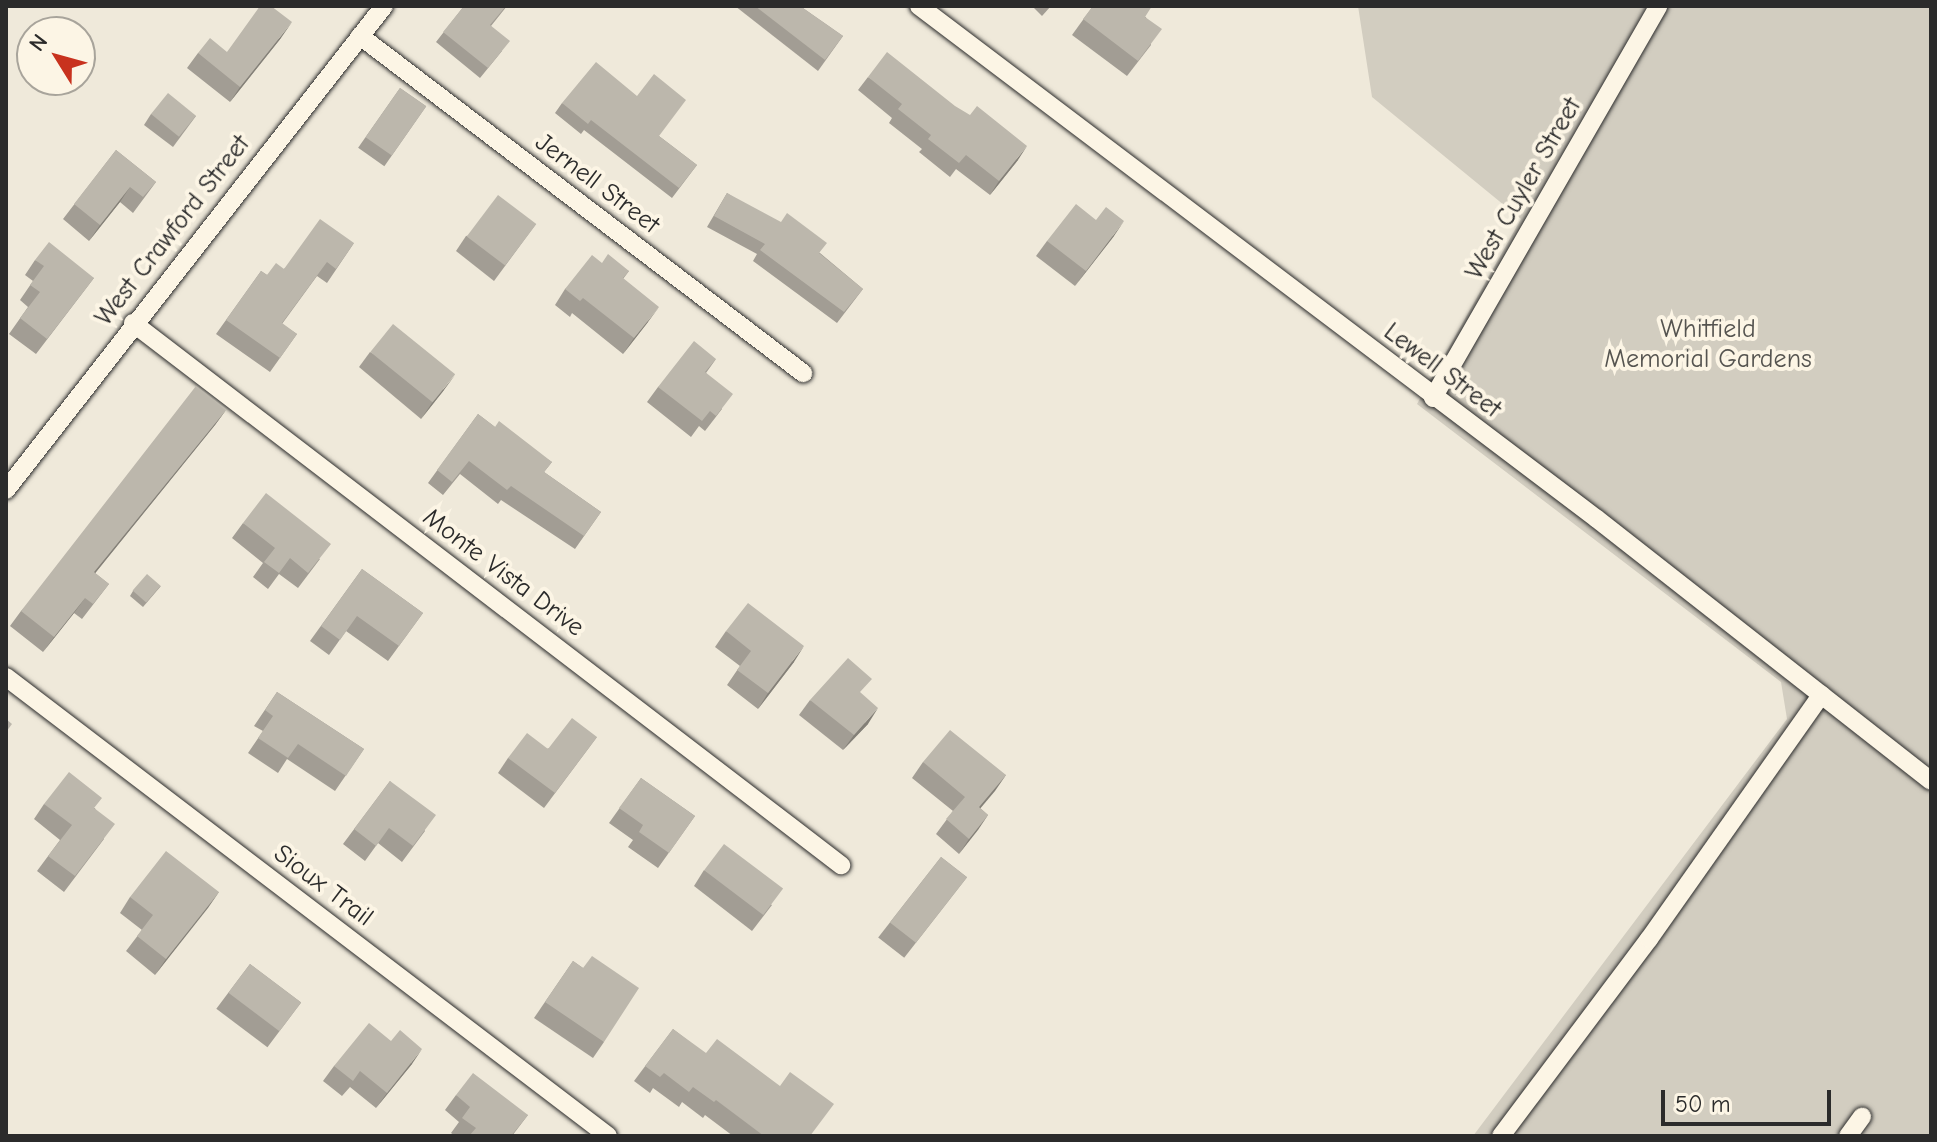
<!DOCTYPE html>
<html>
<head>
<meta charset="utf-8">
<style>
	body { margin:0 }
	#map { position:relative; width:1937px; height:1142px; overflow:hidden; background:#efe9da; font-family:"Comic Neue",sans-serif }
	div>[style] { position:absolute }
	.green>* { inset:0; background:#d2cdc0 }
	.roads { filter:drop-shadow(0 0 2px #2b2b2b) drop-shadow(0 0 2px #2b2b2b) }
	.minor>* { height:18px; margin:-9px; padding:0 9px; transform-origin:9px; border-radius:9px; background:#fcf5e5 }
	.wall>* { inset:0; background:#a29d94; transform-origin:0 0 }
	.shaded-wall>* { inset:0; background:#848078 }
	.building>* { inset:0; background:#bcb7ac; transform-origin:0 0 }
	span { translate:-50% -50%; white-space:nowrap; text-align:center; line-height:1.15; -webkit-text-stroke:8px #fcf5e5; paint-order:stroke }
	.street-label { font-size:26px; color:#2b2b2b }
	.park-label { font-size:26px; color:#555450 }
	.frame { position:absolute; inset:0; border:8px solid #2b2b2b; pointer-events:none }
	.north { position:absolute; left:16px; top:16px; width:80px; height:80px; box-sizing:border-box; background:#fcf5e5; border:2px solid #a8a49b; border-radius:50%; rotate:307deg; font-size:22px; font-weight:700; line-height:32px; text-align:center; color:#2b2b2b }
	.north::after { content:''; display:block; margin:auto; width:28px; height:36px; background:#c8321e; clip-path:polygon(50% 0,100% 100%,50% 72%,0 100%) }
	.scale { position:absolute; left:1661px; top:1090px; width:170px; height:36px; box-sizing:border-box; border:4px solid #2b2b2b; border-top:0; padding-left:10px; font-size:24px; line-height:28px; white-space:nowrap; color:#2b2b2b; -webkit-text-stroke:6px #fcf5e5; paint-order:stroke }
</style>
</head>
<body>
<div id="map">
	<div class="green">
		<i style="clip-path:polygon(1358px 6px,1931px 6px,1931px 1136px,1473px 1136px,1787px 719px,1781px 682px,1417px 404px,1521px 219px,1372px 97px)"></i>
	</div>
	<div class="roads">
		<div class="minor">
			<i style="left:919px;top:6px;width:850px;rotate:37.11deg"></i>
			<i style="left:1597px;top:519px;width:424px;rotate:38.1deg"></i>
			<i style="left:360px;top:36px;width:557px;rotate:37.26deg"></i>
			<i style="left:133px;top:323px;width:892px;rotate:37.44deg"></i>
			<i style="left:1433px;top:398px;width:452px;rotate:-60.1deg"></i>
			<i style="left:6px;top:490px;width:614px;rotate:-52.01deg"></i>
			<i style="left:6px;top:677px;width:757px;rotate:37.32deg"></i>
			<i style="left:1501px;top:1136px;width:246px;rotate:-53.1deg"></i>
			<i style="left:1649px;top:939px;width:299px;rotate:-54.8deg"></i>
			<i style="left:1848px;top:1136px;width:24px;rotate:-54deg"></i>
		</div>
	</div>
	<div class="wall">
		<i style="clip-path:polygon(464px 6px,507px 6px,491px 26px,502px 51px,480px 78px,436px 42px)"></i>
		<i style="clip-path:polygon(735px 6px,800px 6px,843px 36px,818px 71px)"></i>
		<i style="clip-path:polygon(1032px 6px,1051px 6px,1042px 16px)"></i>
		<i style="clip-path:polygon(1093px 6px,1146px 17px,1151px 45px,1127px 76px,1072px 35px)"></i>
		<i style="clip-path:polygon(281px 38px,230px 102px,187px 68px,198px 53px,227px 52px)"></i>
		<i style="clip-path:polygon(868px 77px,1018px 160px,990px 195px,956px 169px,950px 177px,919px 152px,922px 149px,889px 123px,892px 118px,858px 90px)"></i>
		<i style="left:400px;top:88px;width:32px;height:73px;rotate:35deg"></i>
		<i style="clip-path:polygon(562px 103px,659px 136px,697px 165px,672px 198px,584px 130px,581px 134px,555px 113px)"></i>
		<i style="clip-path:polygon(151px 114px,196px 116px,173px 147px,144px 125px)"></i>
		<i style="clip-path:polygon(116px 150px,156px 182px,133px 213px,120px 202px,89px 241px,63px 219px)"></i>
		<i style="clip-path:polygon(727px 193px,820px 253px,863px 289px,837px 323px,753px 261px,757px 254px,707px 227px)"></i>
		<i style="clip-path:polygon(536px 224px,494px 281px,456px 251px,466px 236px)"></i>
		<i style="clip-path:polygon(1114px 236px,1075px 286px,1036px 256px,1047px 241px)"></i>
		<i style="clip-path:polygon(354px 243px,327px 283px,317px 276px,282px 324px,297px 334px,270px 372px,216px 334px,261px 271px,267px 275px)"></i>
		<i style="clip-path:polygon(35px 260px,94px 278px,36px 354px,9px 334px,28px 307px,20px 300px,33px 281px,25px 275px)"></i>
		<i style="clip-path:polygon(602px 263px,629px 271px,623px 279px,648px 322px,623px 354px,572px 313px,570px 317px,555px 305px,565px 289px)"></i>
		<i style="clip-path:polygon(370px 352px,444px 390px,421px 419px,359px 367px)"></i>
		<i style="clip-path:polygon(716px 359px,706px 373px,722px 409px,705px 431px,699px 426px,691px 437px,647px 402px,658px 387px)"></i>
		<i style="clip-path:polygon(226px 410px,215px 425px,95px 573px,109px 584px,82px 619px,74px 613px,43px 652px,10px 626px,21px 611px)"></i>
		<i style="clip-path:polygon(478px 414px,495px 427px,552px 462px,544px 472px,601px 512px,575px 549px,501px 500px,498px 504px,460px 474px,443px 495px,428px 483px)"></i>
		<i style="clip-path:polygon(243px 523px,320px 559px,298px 588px,279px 574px,268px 589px,253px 577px,263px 563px,232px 538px)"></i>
		<i style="clip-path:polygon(362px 569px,423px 613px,388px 661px,346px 631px,329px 655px,310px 641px)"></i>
		<i style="clip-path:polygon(161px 586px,143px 607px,130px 596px,133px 591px)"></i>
		<i style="clip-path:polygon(726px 631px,794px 662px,758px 709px,727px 685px,740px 666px,715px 647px)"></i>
		<i style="clip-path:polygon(277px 692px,364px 749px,335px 791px,287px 759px,278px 773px,248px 753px,263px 731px,254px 726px)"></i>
		<i style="clip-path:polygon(810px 700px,868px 724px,843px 750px,799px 715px)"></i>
		<i style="clip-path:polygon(597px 737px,544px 808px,498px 773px,508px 758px)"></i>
		<i style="clip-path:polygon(923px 762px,1006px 775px,980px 808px,988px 815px,959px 854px,936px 834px,953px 811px,912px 778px)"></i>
		<i style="clip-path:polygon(641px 778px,695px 816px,658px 868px,628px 847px,633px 840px,609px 823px)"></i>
		<i style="clip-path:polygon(390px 781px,425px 831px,402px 862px,378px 843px,365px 861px,343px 844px)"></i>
		<i style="clip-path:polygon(44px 804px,95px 808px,104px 839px,64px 892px,37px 871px,60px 840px,34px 819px)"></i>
		<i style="left:941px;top:857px;width:33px;height:102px;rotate:38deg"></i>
		<i style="clip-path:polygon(704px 870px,772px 905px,752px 931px,694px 886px)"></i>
		<i style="clip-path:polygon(219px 892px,155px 975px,126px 951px,142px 930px,120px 913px,130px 897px)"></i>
		<i style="clip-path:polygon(573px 961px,583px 968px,604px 1042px,593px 1058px,534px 1018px)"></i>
		<i style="left:250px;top:964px;width:64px;height:56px;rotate:37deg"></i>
		<i style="clip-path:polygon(673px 1029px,811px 1136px,733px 1136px,705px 1115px,703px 1118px,682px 1102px,679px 1107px,653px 1088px,650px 1093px,634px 1081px)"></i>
		<i style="clip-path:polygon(391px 1041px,412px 1064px,376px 1108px,350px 1087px,342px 1096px,323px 1081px,334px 1066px)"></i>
		<i style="clip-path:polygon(456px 1095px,528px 1115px,512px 1136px,455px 1136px,451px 1133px,459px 1122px,445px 1110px)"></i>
	</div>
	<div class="shaded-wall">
		<i style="clip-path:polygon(292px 22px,281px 38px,230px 102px,240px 87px)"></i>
		<i style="clip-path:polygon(1027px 146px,1018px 160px,990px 195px,999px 181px)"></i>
		<i style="clip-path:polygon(130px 187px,120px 202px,89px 241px,100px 225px)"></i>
		<i style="clip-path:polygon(1124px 221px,1114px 236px,1075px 286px,1086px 271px)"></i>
		<i style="clip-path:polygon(659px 307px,648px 322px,623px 354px,634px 338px)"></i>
		<i style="clip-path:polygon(455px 375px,444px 390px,421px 419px,432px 403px)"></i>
		<i style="clip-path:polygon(226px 410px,215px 425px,84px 587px,94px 572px)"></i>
		<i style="clip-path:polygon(85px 598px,74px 613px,43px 652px,54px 637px)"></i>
		<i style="clip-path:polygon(804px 646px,794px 662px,758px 709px,768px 693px)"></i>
		<i style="clip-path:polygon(878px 708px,868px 724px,843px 750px,854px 735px)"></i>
		<i style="clip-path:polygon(1006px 775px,995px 791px,968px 823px,979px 807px)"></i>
		<i style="clip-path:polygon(988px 815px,978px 830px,959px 854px,969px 839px)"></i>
		<i style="clip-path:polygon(219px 892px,208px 908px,155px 975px,166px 959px)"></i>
		<i style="clip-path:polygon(422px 1049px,412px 1064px,376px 1108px,387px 1093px)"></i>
	</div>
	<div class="building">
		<i style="clip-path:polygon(260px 6px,271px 6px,292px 22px,240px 87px,198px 53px,210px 38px,227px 52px)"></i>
		<i style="clip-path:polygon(464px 6px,506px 6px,490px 25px,510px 41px,488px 68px,443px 32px)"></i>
		<i style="clip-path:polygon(755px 6px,800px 6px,843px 36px,825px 60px)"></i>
		<i style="clip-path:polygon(1093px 6px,1152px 6px,1145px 17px,1162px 29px,1138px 61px,1083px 19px)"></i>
		<i style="clip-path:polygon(887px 52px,955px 106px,970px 115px,977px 106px,1027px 146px,999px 181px,966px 155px,959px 163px,928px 139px,931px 135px,898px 109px,902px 104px,868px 77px)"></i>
		<i style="clip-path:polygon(596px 62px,637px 96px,654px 74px,686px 100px,659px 136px,697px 165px,679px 188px,591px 120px,588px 124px,562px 103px)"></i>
		<i style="left:400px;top:88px;width:32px;height:60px;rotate:35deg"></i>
		<i style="left:168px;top:93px;width:36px;height:27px;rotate:39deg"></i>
		<i style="clip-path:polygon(116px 150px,156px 182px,143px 197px,130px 187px,100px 225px,74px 204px)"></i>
		<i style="clip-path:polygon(727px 193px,781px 222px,787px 213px,827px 243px,819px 253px,863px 289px,844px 312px,760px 250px,765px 244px,714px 216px)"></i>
		<i style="left:498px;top:195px;width:48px;height:52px;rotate:37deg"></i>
		<i style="clip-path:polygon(1076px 204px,1096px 220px,1106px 207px,1124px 221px,1086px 271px,1047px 241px)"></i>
		<i style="clip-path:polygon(320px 219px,354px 243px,336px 269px,327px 262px,282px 323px,297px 334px,280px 358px,226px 320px,261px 271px,267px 275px,276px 263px,284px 269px)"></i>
		<i style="clip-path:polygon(49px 242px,94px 278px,47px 339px,20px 318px,40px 292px,30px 285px,44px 266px,35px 260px)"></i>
		<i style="clip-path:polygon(608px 254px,629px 271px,623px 278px,659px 307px,634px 338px,583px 298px,580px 301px,565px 289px,592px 255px,602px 263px)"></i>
		<i style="left:393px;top:324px;width:80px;height:36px;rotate:39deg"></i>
		<i style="clip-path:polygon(694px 341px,716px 359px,705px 372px,733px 394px,716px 416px,710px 411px,702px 421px,658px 387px)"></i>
		<i style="clip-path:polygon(196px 386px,226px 410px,94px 572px,109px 584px,93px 604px,85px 598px,54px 637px,21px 611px)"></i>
		<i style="clip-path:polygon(478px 414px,495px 427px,499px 421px,552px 462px,544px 472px,601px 512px,584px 536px,511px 486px,507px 490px,469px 461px,452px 482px,437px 470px)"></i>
		<i style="clip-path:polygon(266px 493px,331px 544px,308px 573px,290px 558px,279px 573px,264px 562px,275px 548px,243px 523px)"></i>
		<i style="clip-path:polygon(362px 569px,423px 613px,399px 646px,357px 616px,340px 640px,321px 626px)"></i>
		<i style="left:147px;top:574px;width:18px;height:22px;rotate:41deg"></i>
		<i style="clip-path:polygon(748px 603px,804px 646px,768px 693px,737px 670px,751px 651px,726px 631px)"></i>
		<i style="clip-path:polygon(848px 658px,872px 679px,860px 692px,878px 708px,854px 735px,810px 700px)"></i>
		<i style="clip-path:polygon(277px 692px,364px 749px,346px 776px,298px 744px,288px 758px,258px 738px,273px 716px,265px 710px)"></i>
		<i style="clip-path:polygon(572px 718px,597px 737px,555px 793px,508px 758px,527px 733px,548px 749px)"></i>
		<i style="clip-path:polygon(6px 719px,12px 724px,6px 732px)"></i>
		<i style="clip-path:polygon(950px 730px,1006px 775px,979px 807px,988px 815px,969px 839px,946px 819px,965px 797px,923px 762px)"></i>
		<i style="clip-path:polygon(69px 772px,102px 798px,94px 808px,115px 824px,75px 876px,48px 856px,72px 825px,44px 804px)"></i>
		<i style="clip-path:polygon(641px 778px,695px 816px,669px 853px,639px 832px,643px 825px,619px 808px)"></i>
		<i style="clip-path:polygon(390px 781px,436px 815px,413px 846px,389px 828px,376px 846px,354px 829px)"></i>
		<i style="left:724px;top:844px;width:74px;height:33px;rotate:37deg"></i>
		<i style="clip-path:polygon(166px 851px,219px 892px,166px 959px,137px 936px,153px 915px,130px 897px)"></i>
		<i style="left:941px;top:857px;width:33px;height:83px;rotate:38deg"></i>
		<i style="clip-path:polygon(592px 956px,639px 988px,604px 1042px,545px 1002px,573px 961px,583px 968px)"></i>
		<i style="left:250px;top:964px;width:64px;height:36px;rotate:37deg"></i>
		<i style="clip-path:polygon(369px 1023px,391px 1041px,400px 1030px,422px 1049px,387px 1093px,360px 1071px,353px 1081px,334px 1066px)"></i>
		<i style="clip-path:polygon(673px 1029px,706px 1053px,717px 1039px,780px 1086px,790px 1072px,834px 1104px,810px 1136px,764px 1136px,716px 1100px,714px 1102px,693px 1087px,689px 1092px,664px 1073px,660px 1077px,645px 1066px)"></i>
		<i style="clip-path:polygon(473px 1073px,528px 1115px,511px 1136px,469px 1136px,476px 1128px,462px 1118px,470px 1107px,456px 1095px)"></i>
	</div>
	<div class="street-label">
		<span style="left:597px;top:184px;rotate:37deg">Jernell Street</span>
		<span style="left:1524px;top:189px;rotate:-60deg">West Cuyler Street</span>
		<span style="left:173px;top:231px;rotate:-52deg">West Crawford Street</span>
		<span style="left:1442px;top:371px;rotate:37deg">Lewell Street</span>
		<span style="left:503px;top:573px;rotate:37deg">Monte Vista Drive</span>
		<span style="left:323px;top:886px;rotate:37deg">Sioux Trail</span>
	</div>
	<div class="park-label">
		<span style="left:1708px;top:345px">Whitfield<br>Memorial Gardens</span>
	</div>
	<div class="frame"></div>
	<div class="north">N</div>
	<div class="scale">50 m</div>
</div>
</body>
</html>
